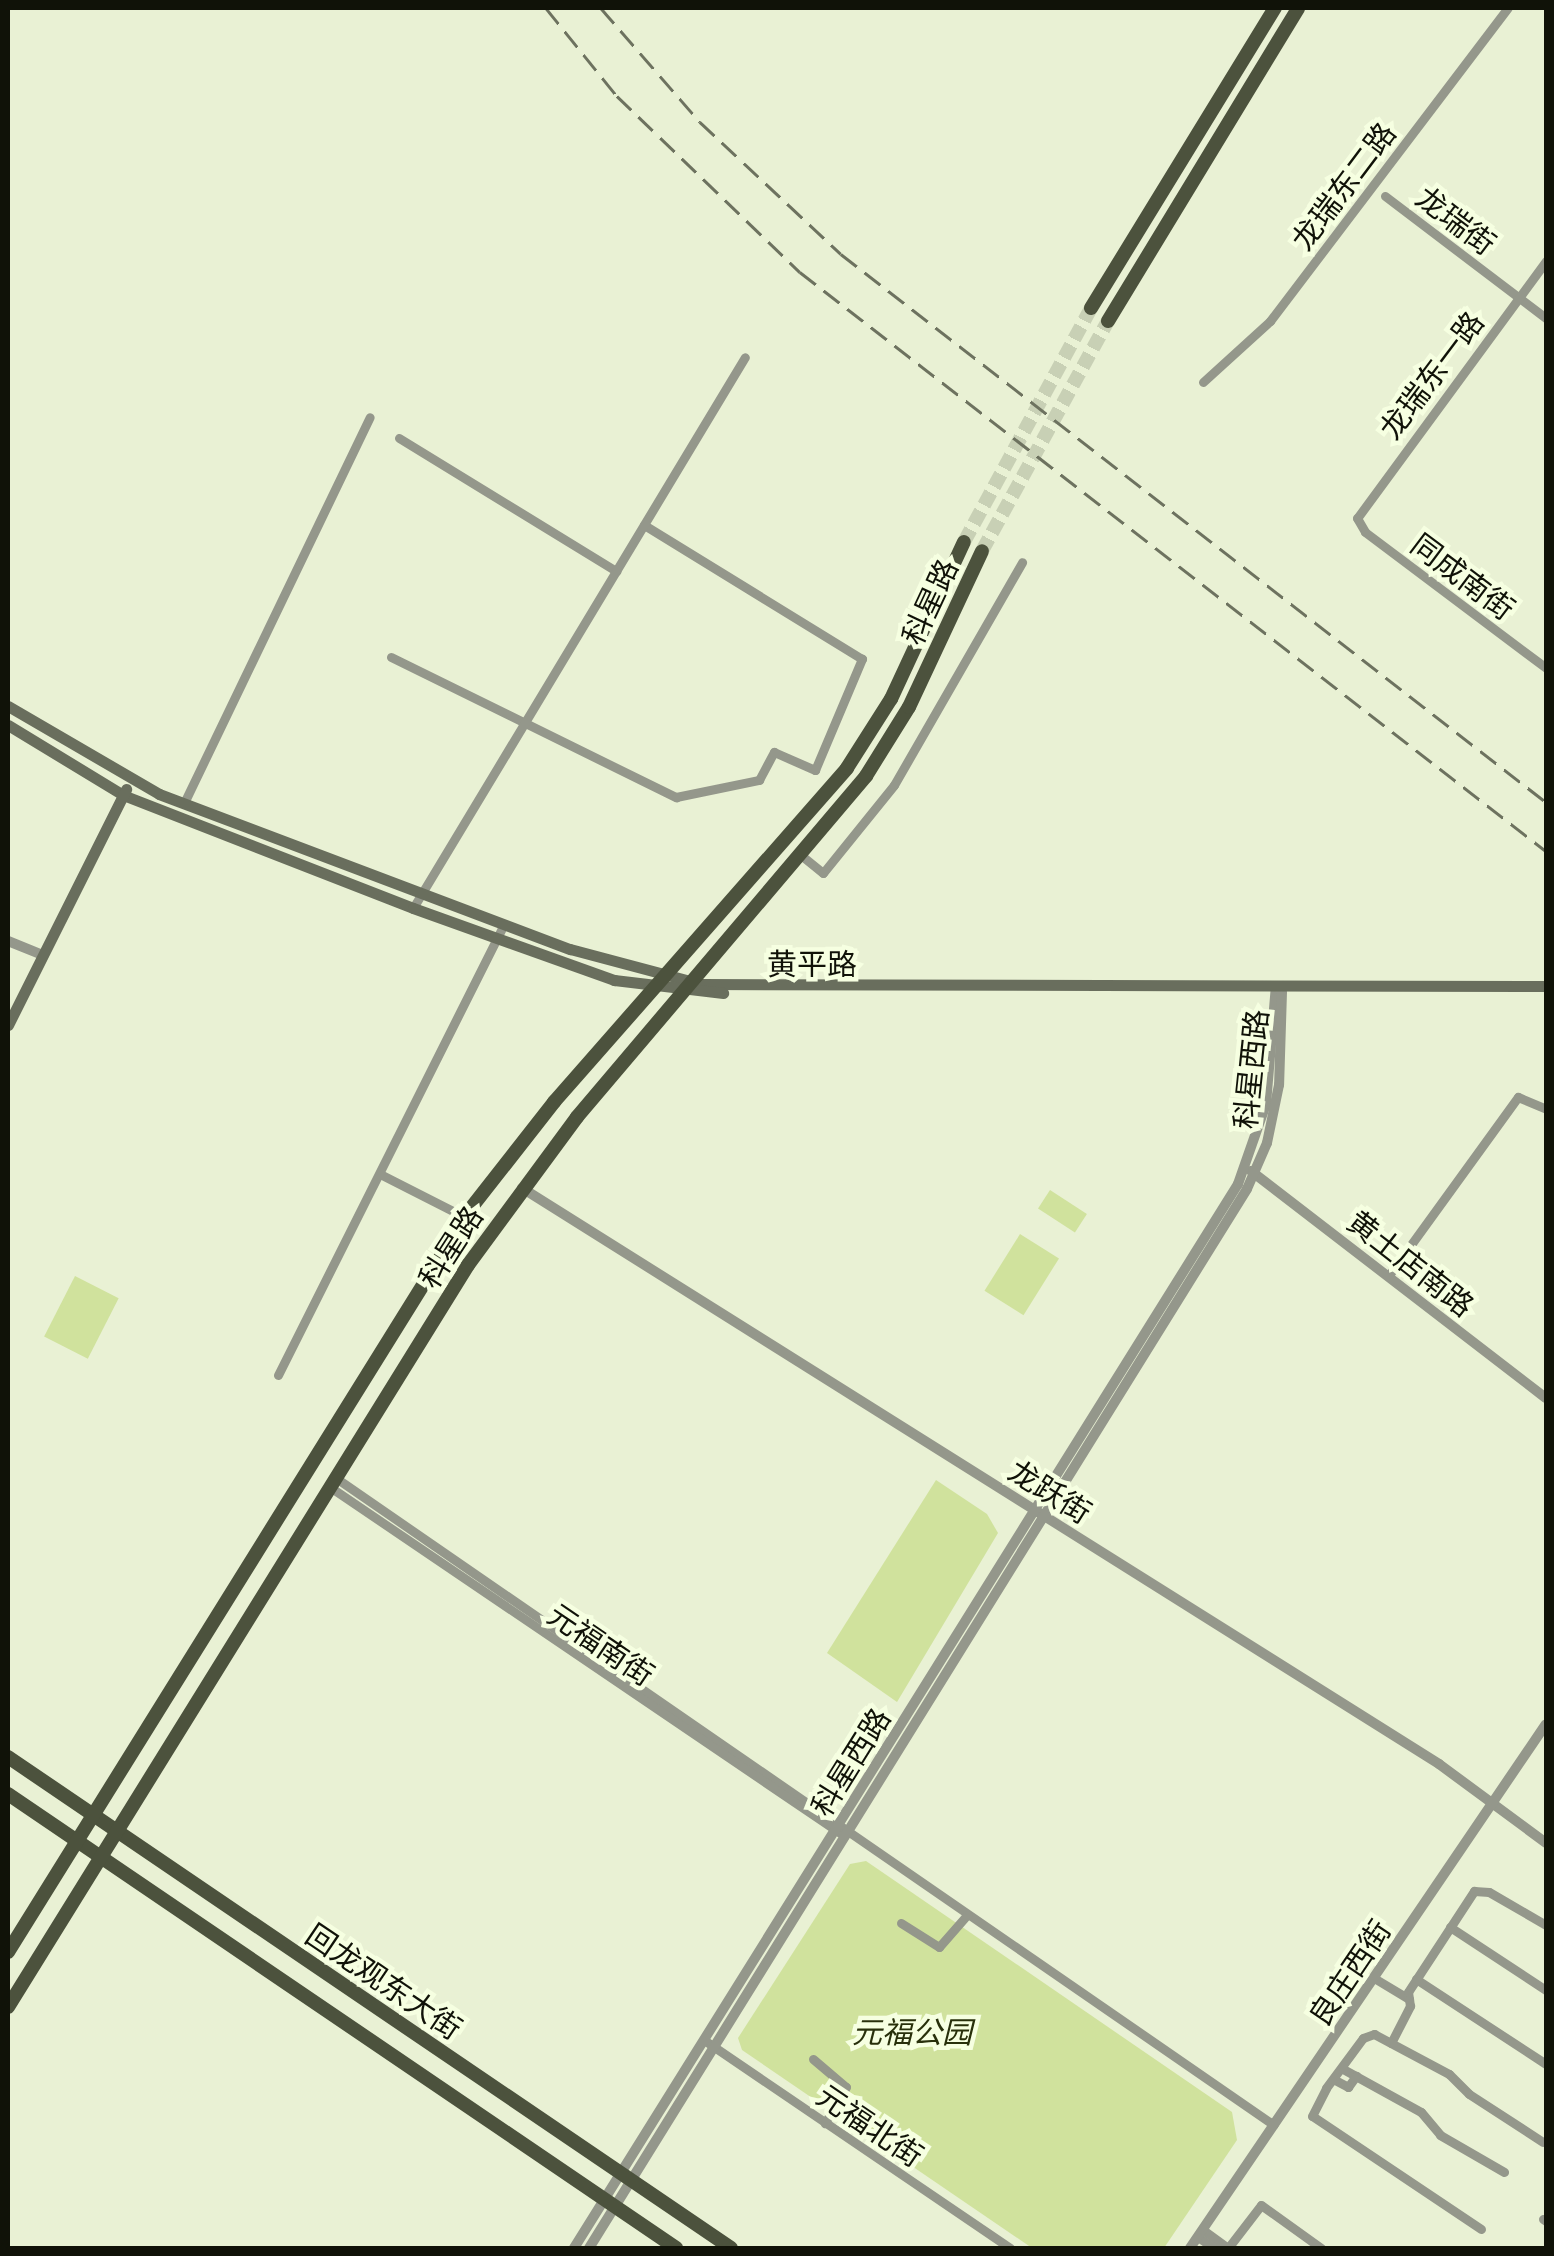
<!DOCTYPE html>
<html>
<head>
<meta charset="utf-8">
<style>
	body { margin:0 }
	#map { position:relative; width:1554px; height:2256px; overflow:hidden; background:#e9f1d4; font-family:Georgia,"Noto Sans SC",serif }
	div>[style] { position:absolute }
	.green>* { inset:0; background:#d0e29d; transform-origin:0 0 }
	.primary-tunnel>* { height:14px; margin-top:-7px; transform-origin:0; background:repeating-linear-gradient(90deg,#c8d0b5 0 14px,transparent 0 21px) }
	.minor>* { height:9px; margin:-4.5px; padding:0 4.5px; transform-origin:4.5px; border-radius:4.5px; background:#94978b }
	.tertiary>* { height:10px; margin:-5px; padding:0 5px; transform-origin:5px; border-radius:5px; background:#94978b }
	.secondary>* { height:11px; margin:-5.5px; padding:0 5.5px; transform-origin:5.5px; border-radius:5.5px; background:#696e5d }
	.primary>* { height:14px; margin:-7px; padding:0 7px; transform-origin:7px; border-radius:7px; background:#4c523d }
	.rail>* { height:2.5px; margin-top:-1.25px; transform-origin:0; background:repeating-linear-gradient(90deg,#6d725f 0 20px,transparent 0 30px) }
	span { translate:-50% -50%; white-space:nowrap; text-align:center; line-height:1.15; -webkit-text-stroke:9px #f6ffe1; paint-order:stroke }
	.street-label { font-size:30px; color:#101208 }
	.park-label { font-size:30px; color:#28300b; font-style:italic }
	.frame { position:absolute; inset:0; border:10px solid #101208; pointer-events:none }
</style>
</head>
<body>
<div id="map">
	<div class="green">
		<i style="left:1050px;top:1190px;width:44px;height:22px;rotate:33deg"></i>
		<i style="left:1020px;top:1234px;width:46px;height:67px;rotate:32deg"></i>
		<i style="left:75px;top:1276px;width:49px;height:68px;rotate:27deg"></i>
		<i style="clip-path:polygon(936px 1480px,987px 1514px,998px 1533px,897px 1702px,827px 1653px)"></i>
		<i style="clip-path:polygon(866px 1861px,1232px 2112px,1237px 2140px,1164px 2248px,1032px 2248px,742px 2050px,738px 2038px,850px 1864px)"></i>
	</div>
	<div class="primary-tunnel">
		<i style="left:964px;top:542px;width:266px;rotate:-61.5deg"></i>
		<i style="left:982px;top:551px;width:262px;rotate:-61.3deg"></i>
	</div>
	<div class="minor">
		<i style="left:1385px;top:196px;width:202px;rotate:37.2deg"></i>
		<i style="left:1546px;top:261px;width:319px;rotate:126.3deg"></i>
		<i style="left:1357px;top:518px;width:16px;rotate:60deg"></i>
		<i style="left:1365px;top:532px;width:226px;rotate:36.9deg"></i>
		<i style="left:1203px;top:382px;width:91px;rotate:-42.3deg"></i>
		<i style="left:1270px;top:321px;width:393px;rotate:-52.8deg"></i>
		<i style="left:399px;top:438px;width:255px;rotate:31.5deg"></i>
		<i style="left:391px;top:657px;width:318px;rotate:26.2deg"></i>
		<i style="left:676px;top:797px;width:85px;rotate:-11.6deg"></i>
		<i style="left:759px;top:780px;width:32px;rotate:-62deg"></i>
		<i style="left:774px;top:752px;width:45px;rotate:23.7deg"></i>
		<i style="left:815px;top:770px;width:121px;rotate:-67.1deg"></i>
		<i style="left:862px;top:659px;width:256px;rotate:-148.4deg"></i>
		<i style="left:184px;top:803px;width:428px;rotate:-64.3deg"></i>
		<i style="left:802px;top:856px;width:27px;rotate:39deg"></i>
		<i style="left:823px;top:873px;width:113px;rotate:-51.1deg"></i>
		<i style="left:894px;top:785px;width:257px;rotate:-60.1deg"></i>
		<i style="left:413px;top:908px;width:643px;rotate:-58.93deg"></i>
		<i style="left:380px;top:1174px;width:80px;rotate:26.9deg"></i>
		<i style="left:1389px;top:1275px;width:220px;rotate:-54.1deg"></i>
		<i style="left:1518px;top:1097px;width:30px;rotate:23deg"></i>
		<i style="left:278px;top:1375px;width:504px;rotate:-63.38deg"></i>
		<i style="left:336px;top:1478px;width:1139px;rotate:34.6deg"></i>
		<i style="left:330px;top:1487px;width:616px;rotate:34.15deg"></i>
		<i style="left:901px;top:1923px;width:45px;rotate:32.3deg"></i>
		<i style="left:939px;top:1947px;width:43px;rotate:-48.8deg"></i>
		<i style="left:1450px;top:1927px;width:115px;rotate:33.3deg"></i>
		<i style="left:1374px;top:1978px;width:41px;rotate:31deg"></i>
		<i style="left:1416px;top:1979px;width:155px;rotate:33.2deg"></i>
		<i style="left:704px;top:2040px;width:370px;rotate:34.2deg"></i>
		<i style="left:1391px;top:2043px;width:42px;rotate:-62.8deg"></i>
		<i style="left:1410px;top:2006px;width:14px;rotate:-98deg"></i>
		<i style="left:1408px;top:1992px;width:121px;rotate:-56.8deg"></i>
		<i style="left:1474px;top:1891px;width:15px;rotate:4deg"></i>
		<i style="left:1489px;top:1892px;width:66px;rotate:30.1deg"></i>
		<i style="left:813px;top:2059px;width:43px;rotate:40.3deg"></i>
		<i style="left:846px;top:2087px;width:42px;rotate:120.3deg"></i>
		<i style="left:1343px;top:2069px;width:89px;rotate:28.9deg"></i>
		<i style="left:1421px;top:2112px;width:30px;rotate:50deg"></i>
		<i style="left:1440px;top:2135px;width:74px;rotate:30deg"></i>
		<i style="left:1335px;top:2080px;width:15px;rotate:28deg"></i>
		<i style="left:1348px;top:2087px;width:14px;rotate:-54deg"></i>
		<i style="left:1543px;top:2219px;width:4px;rotate:34deg"></i>
		<i style="left:1481px;top:2229px;width:203px;rotate:-146.2deg"></i>
		<i style="left:1312px;top:2116px;width:31px;rotate:-63deg"></i>
		<i style="left:1326px;top:2088px;width:62px;rotate:-53.5deg"></i>
		<i style="left:1363px;top:2038px;width:12px;rotate:-20deg"></i>
		<i style="left:1374px;top:2034px;width:85px;rotate:28.1deg"></i>
		<i style="left:1449px;top:2074px;width:28px;rotate:45deg"></i>
		<i style="left:1469px;top:2094px;width:88px;rotate:33deg"></i>
		<i style="left:1203px;top:2230px;width:31px;rotate:36deg"></i>
		<i style="left:1198px;top:2237px;width:19px;rotate:35deg"></i>
		<i style="left:1228px;top:2248px;width:54px;rotate:-52.5deg"></i>
		<i style="left:1261px;top:2205px;width:74px;rotate:35.6deg"></i>
	</div>
	<div class="tertiary">
		<i style="left:8px;top:941px;width:37px;rotate:22deg"></i>
		<i style="left:1251px;top:1171px;width:372px;rotate:37.6deg"></i>
		<i style="left:522px;top:1188px;width:1083px;rotate:32.13deg"></i>
		<i style="left:1439px;top:1764px;width:133px;rotate:36.4deg"></i>
		<i style="left:574px;top:2248px;width:1254px;rotate:-58.03deg"></i>
		<i style="left:1238px;top:1184px;width:85px;rotate:-70.7deg"></i>
		<i style="left:1266px;top:1104px;width:118px;rotate:-85.2deg"></i>
		<i style="left:1276px;top:986px;width:8px;rotate:45deg"></i>
		<i style="left:1282px;top:992px;width:93px;rotate:91.8deg"></i>
		<i style="left:1279px;top:1085px;width:59px;rotate:101.7deg"></i>
		<i style="left:1267px;top:1143px;width:50px;rotate:113.5deg"></i>
		<i style="left:1247px;top:1189px;width:1247px;rotate:121.85deg"></i>
		<i style="left:1190px;top:2248px;width:633px;rotate:-55.81deg"></i>
	</div>
	<div class="secondary">
		<i style="left:8px;top:706px;width:175px;rotate:30.2deg"></i>
		<i style="left:159px;top:794px;width:439px;rotate:20.7deg"></i>
		<i style="left:570px;top:949px;width:137px;rotate:14.9deg"></i>
		<i style="left:702px;top:984px;width:844px;rotate:0.14deg"></i>
		<i style="left:8px;top:725px;width:135px;rotate:31.3deg"></i>
		<i style="left:123px;top:795px;width:311px;rotate:21.3deg"></i>
		<i style="left:413px;top:908px;width:214px;rotate:19.7deg"></i>
		<i style="left:614px;top:980px;width:110px;rotate:6.8deg"></i>
		<i style="left:8px;top:1025px;width:264px;rotate:-63.4deg"></i>
	</div>
	<div class="primary">
		<i style="left:1091px;top:308px;width:352px;rotate:-58.5deg"></i>
		<i style="left:1108px;top:321px;width:366px;rotate:-58.7deg"></i>
		<i style="left:8px;top:1757px;width:874px;rotate:34.18deg"></i>
		<i style="left:8px;top:1794px;width:808px;rotate:34.2deg"></i>
		<i style="left:8px;top:1952px;width:876px;rotate:-58.11deg"></i>
		<i style="left:471px;top:1208px;width:135px;rotate:-51.9deg"></i>
		<i style="left:554px;top:1102px;width:444px;rotate:-48.7deg"></i>
		<i style="left:847px;top:768px;width:82px;rotate:-57.5deg"></i>
		<i style="left:891px;top:699px;width:173px;rotate:-65.1deg"></i>
		<i style="left:8px;top:2007px;width:873px;rotate:-58.2deg"></i>
		<i style="left:468px;top:1265px;width:184px;rotate:-53.6deg"></i>
		<i style="left:577px;top:1117px;width:447px;rotate:-49.7deg"></i>
		<i style="left:866px;top:776px;width:81px;rotate:-58.1deg"></i>
		<i style="left:909px;top:707px;width:172px;rotate:-64.9deg"></i>
	</div>
	<div class="rail">
		<i style="left:546px;top:8px;width:113px;rotate:51.1deg"></i>
		<i style="left:617px;top:96px;width:254px;rotate:43.9deg"></i>
		<i style="left:800px;top:272px;width:944px;rotate:37.82deg"></i>
		<i style="left:601px;top:8px;width:151px;rotate:49deg"></i>
		<i style="left:700px;top:122px;width:193px;rotate:43.1deg"></i>
		<i style="left:841px;top:254px;width:893px;rotate:37.86deg"></i>
	</div>
	<div class="street-label">
		<span style="left:1342px;top:185px;rotate:-53deg">龙瑞东二路</span>
		<span style="left:1457px;top:219px;rotate:37deg">龙瑞街</span>
		<span style="left:1430px;top:374px;rotate:-53deg">龙瑞东一路</span>
		<span style="left:1464px;top:575px;rotate:37deg">同成南街</span>
		<span style="left:928px;top:601px;rotate:-65deg">科星路</span>
		<span style="left:812px;top:962px">黄平路</span>
		<span style="left:1249px;top:1069px;rotate:-84deg">科星西路</span>
		<span style="left:449px;top:1246px;rotate:-57deg">科星路</span>
		<span style="left:1412px;top:1262px;rotate:38deg">黄土店南路</span>
		<span style="left:1051px;top:1490px;rotate:32deg">龙跃街</span>
		<span style="left:602px;top:1643px;rotate:34deg">元福南街</span>
		<span style="left:849px;top:1761px;rotate:-58deg">科星西路</span>
		<span style="left:1348px;top:1972px;rotate:-56deg">良庄西街</span>
		<span style="left:385px;top:1980px;rotate:34deg">回龙观东大街</span>
		<span style="left:871px;top:2124px;rotate:34deg">元福北街</span>
	</div>
	<div class="park-label">
		<span style="left:912px;top:2030px">元福公园</span>
	</div>
	<div class="frame"></div>
</div>
</body>
</html>
